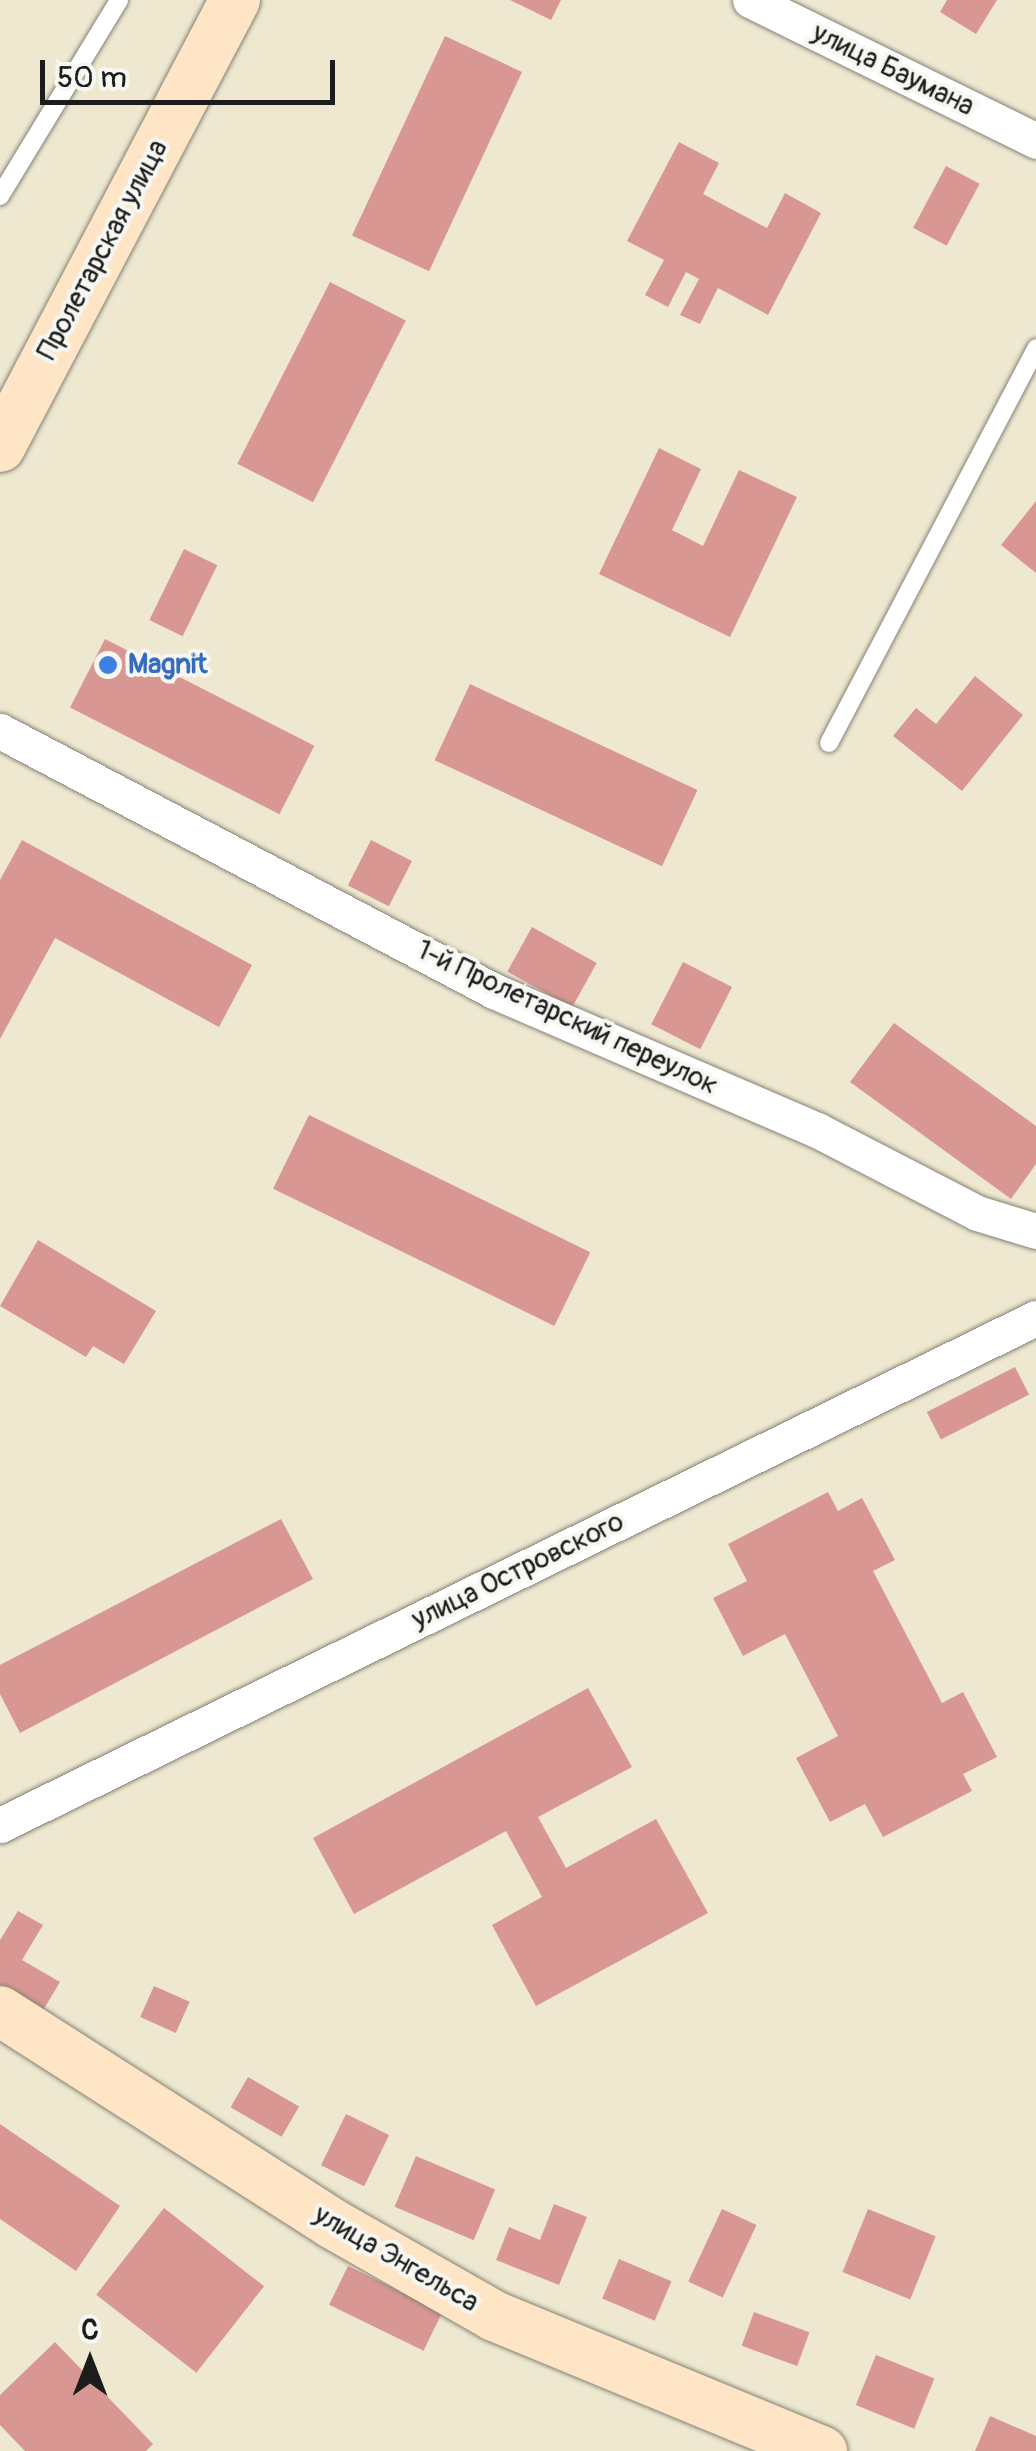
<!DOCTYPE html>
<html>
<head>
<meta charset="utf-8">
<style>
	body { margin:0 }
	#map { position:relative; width:1036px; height:2451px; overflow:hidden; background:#eee8d1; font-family:Pangolin,sans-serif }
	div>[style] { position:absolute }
	.building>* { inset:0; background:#d99794; transform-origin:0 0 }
	.roads { filter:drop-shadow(0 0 2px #858276) drop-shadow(0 0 2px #858276) }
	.lane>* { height:18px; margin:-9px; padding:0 9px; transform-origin:9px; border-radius:9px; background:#fff }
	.street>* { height:35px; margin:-17.5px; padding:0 17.5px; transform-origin:17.5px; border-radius:17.5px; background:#fff }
	.secondary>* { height:50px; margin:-25px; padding:0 25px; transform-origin:25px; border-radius:25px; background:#fde5c5 }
	.dots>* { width:28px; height:28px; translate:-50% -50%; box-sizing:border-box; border:5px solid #f6f6f2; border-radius:50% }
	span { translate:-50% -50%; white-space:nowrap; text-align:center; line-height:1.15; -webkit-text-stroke:8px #f6f6f2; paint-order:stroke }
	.street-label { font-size:28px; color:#1c1c1c }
	.shop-label { font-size:28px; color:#366cbe; font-weight:700 }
	.left { translate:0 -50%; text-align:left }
	.north { position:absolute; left:40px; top:2311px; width:100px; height:100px; -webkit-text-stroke:8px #f6f6f2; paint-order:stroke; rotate:0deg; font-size:28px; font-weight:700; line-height:40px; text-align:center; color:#1c1c1c }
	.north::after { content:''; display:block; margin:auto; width:35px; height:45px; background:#1c1c1c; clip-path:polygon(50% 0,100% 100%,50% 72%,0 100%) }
	.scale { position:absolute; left:40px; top:60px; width:295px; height:45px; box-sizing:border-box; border:5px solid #1c1c1c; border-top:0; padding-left:12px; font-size:30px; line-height:35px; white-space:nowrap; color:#1c1c1c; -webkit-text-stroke:8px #f6f6f2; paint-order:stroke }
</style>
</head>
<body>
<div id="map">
	<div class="building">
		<i style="clip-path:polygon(510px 0,561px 0,551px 20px)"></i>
		<i style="clip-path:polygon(947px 0,997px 0,976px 34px,940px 12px)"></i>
		<i style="left:445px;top:36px;width:85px;height:220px;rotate:25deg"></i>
		<i style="clip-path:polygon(679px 142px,719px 163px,703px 194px,767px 228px,785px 193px,821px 213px,768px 315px,718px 288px,700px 324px,680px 315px,699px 279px,686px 272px,668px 307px,645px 295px,664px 260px,627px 241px)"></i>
		<i style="left:946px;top:166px;width:38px;height:70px;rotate:28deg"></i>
		<i style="left:330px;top:282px;width:85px;height:204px;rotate:27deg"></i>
		<i style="clip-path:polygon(659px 448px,701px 469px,672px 530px,703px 546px,739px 470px,797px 497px,730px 637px,599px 574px)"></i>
		<i style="clip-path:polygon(1036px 501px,1036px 573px,1001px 545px)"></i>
		<i style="left:184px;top:549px;width:37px;height:79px;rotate:26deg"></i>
		<i style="left:105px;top:639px;width:235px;height:77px;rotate:27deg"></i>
		<i style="clip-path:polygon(975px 676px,1023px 715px,962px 791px,893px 736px,916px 708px,936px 724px)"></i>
		<i style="left:470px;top:684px;width:251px;height:84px;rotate:25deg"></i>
		<i style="clip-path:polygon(22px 840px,252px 965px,219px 1027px,55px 938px,0 1039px,0 880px)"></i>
		<i style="left:371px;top:840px;width:46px;height:51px;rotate:27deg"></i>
		<i style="left:532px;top:927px;width:74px;height:51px;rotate:29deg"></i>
		<i style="left:683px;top:962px;width:55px;height:70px;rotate:27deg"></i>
		<i style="clip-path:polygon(894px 1023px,1036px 1126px,1036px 1164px,1011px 1199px,850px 1082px)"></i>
		<i style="left:309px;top:1115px;width:313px;height:82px;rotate:26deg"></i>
		<i style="clip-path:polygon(38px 1240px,156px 1311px,124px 1364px,93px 1346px,86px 1357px,0 1306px)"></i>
		<i style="left:1015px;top:1367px;width:31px;height:99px;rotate:63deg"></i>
		<i style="clip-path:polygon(828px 1492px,838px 1511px,862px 1498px,895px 1560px,873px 1571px,942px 1703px,963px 1692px,997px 1757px,963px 1774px,972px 1791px,883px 1837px,865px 1804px,830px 1822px,796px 1758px,838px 1736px,785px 1634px,743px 1656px,713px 1598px,747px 1581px,728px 1544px)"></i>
		<i style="clip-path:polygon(281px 1519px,313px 1579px,20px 1733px,0 1694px,0 1665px)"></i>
		<i style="clip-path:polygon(588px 1688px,632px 1767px,538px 1817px,566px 1868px,656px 1819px,708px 1913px,536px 2006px,492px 1925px,542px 1897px,506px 1831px,354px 1914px,313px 1838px)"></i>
		<i style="clip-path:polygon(18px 1911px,43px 1925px,22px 1960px,60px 1982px,42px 2012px,0 1987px,0 1940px)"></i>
		<i style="left:154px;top:1986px;width:39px;height:34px;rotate:24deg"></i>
		<i style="left:248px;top:2077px;width:59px;height:35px;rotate:30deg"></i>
		<i style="left:346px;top:2114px;width:48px;height:57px;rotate:26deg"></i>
		<i style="clip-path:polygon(0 2124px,120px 2206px,76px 2271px,0 2219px)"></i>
		<i style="left:416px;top:2156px;width:86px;height:55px;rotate:23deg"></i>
		<i style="clip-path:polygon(554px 2204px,587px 2217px,559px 2285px,496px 2260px,509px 2227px,540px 2240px)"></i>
		<i style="left:164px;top:2208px;width:127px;height:110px;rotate:38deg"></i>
		<i style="left:722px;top:2209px;width:38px;height:80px;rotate:25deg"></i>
		<i style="left:868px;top:2209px;width:73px;height:68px;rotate:22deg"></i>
		<i style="left:619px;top:2259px;width:57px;height:43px;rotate:23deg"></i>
		<i style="left:348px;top:2266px;width:105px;height:43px;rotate:26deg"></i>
		<i style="left:754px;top:2312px;width:59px;height:36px;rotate:20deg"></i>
		<i style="clip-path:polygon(55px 2342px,153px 2444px,146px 2451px,25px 2451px,0 2425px,0 2395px)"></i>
		<i style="left:876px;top:2355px;width:63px;height:54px;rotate:22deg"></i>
		<i style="clip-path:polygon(990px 2416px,1036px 2436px,1036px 2451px,975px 2451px)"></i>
	</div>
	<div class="roads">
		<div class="lane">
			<i style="left:0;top:196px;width:229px;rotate:-58.7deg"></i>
			<i style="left:829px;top:743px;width:446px;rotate:-62.3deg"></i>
		</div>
		<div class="street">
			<i style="left:750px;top:0;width:319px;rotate:26.2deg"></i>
			<i style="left:0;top:731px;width:558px;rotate:27.76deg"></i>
			<i style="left:494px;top:991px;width:352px;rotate:23.3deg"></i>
			<i style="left:817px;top:1130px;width:180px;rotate:27.4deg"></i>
			<i style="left:977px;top:1213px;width:62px;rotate:17deg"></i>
			<i style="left:0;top:1825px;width:1153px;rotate:-26.08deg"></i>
		</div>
		<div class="secondary">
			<i style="left:0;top:447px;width:505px;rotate:-62.27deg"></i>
			<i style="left:0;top:2011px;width:395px;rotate:32.6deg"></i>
			<i style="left:333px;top:2224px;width:185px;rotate:29.7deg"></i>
			<i style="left:494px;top:2316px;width:355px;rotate:22.4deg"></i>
		</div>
	</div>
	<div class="dots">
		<i style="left:108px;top:665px;background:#3f7fe0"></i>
	</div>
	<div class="street-label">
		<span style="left:893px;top:70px;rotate:26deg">улица Баумана</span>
		<span style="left:103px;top:250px;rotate:-62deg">Пролетарская улица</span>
		<span style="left:567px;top:1018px;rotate:25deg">1-й Пролетарский переулок</span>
		<span style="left:518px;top:1571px;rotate:-26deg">улица Островского</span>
		<span style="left:396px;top:2259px;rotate:30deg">улица Энгельса</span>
	</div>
	<div class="shop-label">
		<span class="left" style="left:128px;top:665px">Magnit</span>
	</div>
	<div class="north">С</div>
	<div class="scale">50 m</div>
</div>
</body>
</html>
